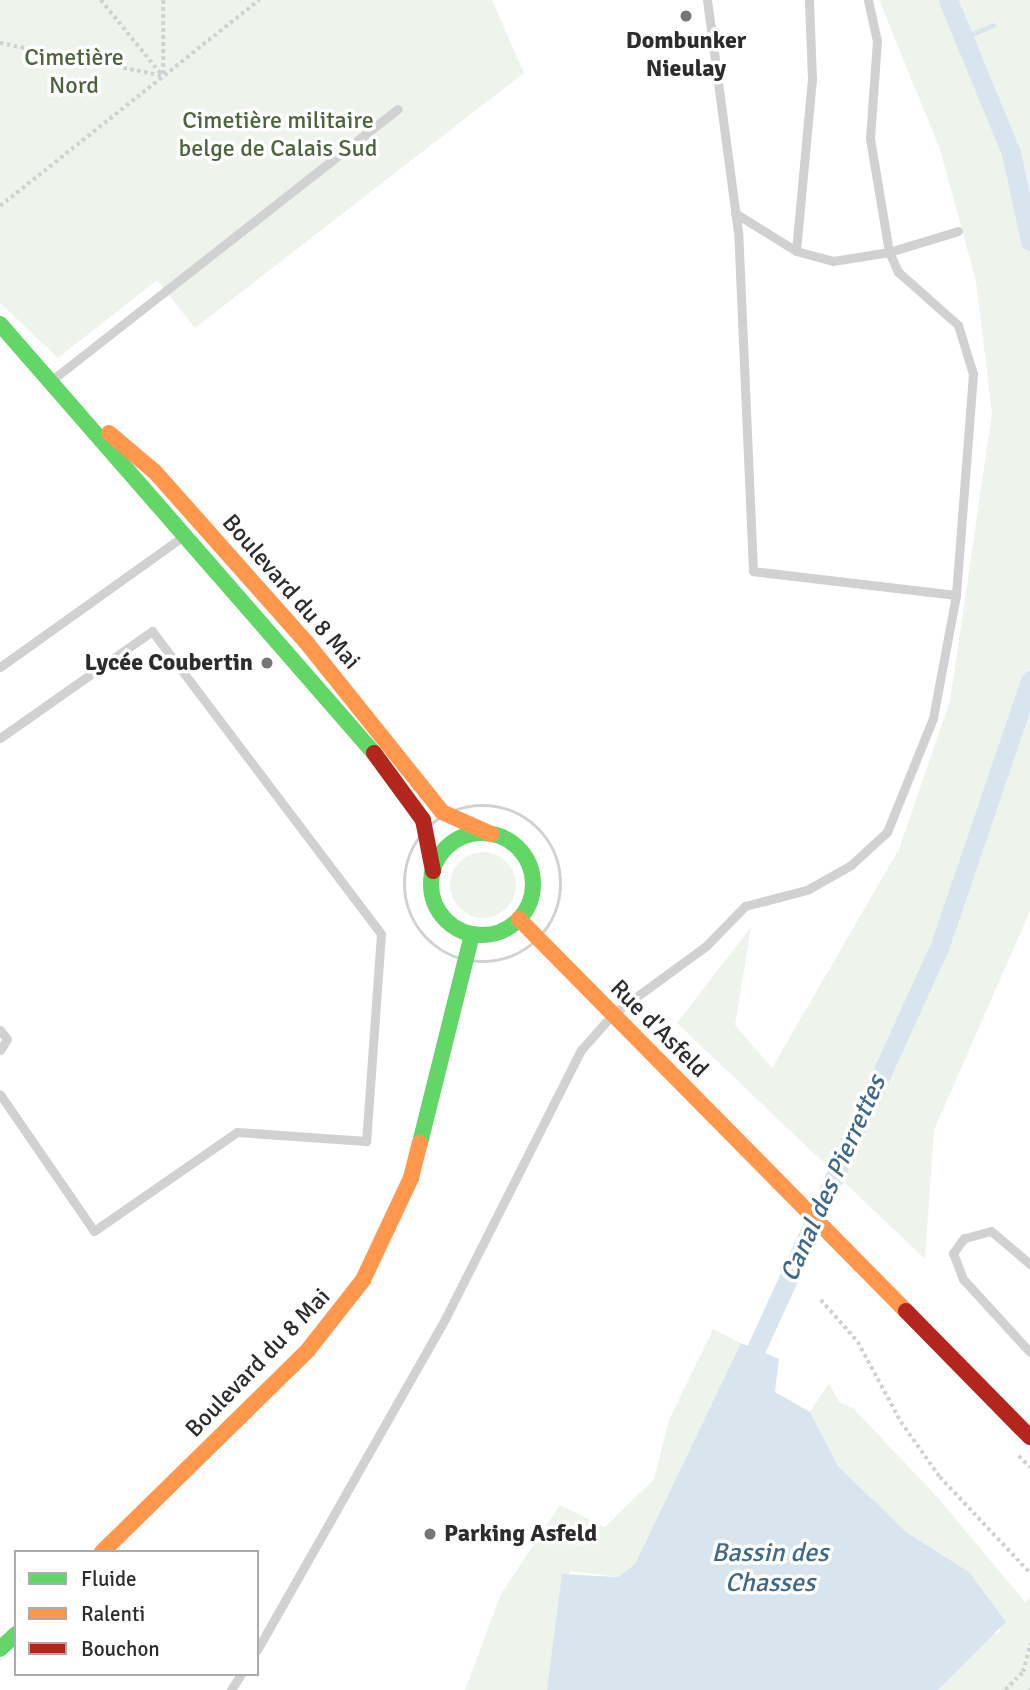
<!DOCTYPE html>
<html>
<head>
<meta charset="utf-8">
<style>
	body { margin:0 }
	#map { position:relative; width:1030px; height:1690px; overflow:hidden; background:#fff; font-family:Signika,sans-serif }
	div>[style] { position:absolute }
	.green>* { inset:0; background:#eef3eb }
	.round { border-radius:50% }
	.water>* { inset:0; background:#d8e5ef }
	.stream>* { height:5px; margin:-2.5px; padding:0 2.5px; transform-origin:2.5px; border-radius:2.5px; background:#d8e5ef }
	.canal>* { height:19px; margin:-9.5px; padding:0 9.5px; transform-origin:9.5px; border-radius:9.5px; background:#d8e5ef }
	.path>* { height:3.5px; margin-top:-1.75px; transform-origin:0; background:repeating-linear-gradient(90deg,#d1d1d1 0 3.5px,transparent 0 7px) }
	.path>.ring { margin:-1.75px; padding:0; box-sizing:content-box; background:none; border:3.5px solid #d1d1d1; border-radius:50% }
	.lane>* { height:9px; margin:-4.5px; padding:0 4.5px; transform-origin:4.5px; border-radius:4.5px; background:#d1d1d1 }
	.fast>* { height:16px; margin:-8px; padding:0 8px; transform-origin:8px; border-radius:8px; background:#63d668 }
	.fast>.ring { margin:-8px; padding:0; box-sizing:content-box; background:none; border:16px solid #63d668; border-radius:50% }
	.slow>* { height:16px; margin:-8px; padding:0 8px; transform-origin:8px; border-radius:8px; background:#ff974d }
	.jam>* { height:16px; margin:-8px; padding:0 8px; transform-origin:8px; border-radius:8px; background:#b3261e }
	.dots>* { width:19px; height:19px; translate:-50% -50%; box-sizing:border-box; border:4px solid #fff; border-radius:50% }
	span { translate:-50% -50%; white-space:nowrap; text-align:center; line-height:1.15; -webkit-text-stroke:7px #fff; paint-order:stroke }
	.poi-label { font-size:24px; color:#2c2c2c; font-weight:700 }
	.right { translate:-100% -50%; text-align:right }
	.left { translate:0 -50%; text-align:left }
	.park-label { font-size:24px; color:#4d653d }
	.street-label { font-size:24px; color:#2c2c2c }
	.water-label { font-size:26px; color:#406989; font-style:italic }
	.legend { position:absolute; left:14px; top:1550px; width:245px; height:126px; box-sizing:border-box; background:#fff; border:2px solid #ababab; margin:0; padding:9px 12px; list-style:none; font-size:21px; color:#2c2c2c }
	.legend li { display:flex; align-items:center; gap:14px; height:35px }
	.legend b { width:35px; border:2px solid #ababab }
</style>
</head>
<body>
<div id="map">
	<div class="green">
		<i style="clip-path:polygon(0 0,492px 0,524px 73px,195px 328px,157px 280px,58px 358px,0 303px)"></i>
		<i style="clip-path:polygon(879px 0,1030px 0,1030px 911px,934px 1130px,925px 1259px,677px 1023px,751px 927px,735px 1025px,772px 1068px,899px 849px,950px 701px,992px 413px,976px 281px,940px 149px)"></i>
		<i class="round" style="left:450px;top:852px;width:66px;height:66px"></i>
		<i style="clip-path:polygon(713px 1329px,741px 1343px,635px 1564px,618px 1577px,570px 1571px,547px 1690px,465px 1690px,501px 1594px,560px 1505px,605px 1527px,654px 1479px,669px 1420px)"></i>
		<i style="clip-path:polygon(829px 1383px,839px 1402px,854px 1409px,938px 1498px,1025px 1602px,1030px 1597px,1030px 1690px,938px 1690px,983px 1640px,1001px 1631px,969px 1572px,906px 1532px,838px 1466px,810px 1412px)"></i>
	</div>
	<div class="water">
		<i style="clip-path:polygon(741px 1343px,779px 1359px,775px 1392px,810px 1412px,838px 1466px,906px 1532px,969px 1572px,1006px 1622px,938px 1690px,547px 1690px,562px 1574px,618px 1577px,635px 1564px)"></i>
	</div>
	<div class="stream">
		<i style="left:965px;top:37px;width:30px;rotate:-23deg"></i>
	</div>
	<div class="canal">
		<i style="left:948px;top:0;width:165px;rotate:67.6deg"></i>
		<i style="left:1011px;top:153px;width:90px;rotate:77.8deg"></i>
		<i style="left:746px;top:1371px;width:465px;rotate:-65.5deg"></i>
		<i style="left:939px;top:948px;width:283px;rotate:-71.2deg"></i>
	</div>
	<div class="path">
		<i style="left:101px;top:0;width:97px;rotate:50.9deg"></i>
		<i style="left:0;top:43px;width:166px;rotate:11.4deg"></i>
		<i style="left:163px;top:74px;width:74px;rotate:-90deg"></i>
		<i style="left:0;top:206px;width:331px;rotate:-38.5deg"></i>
		<i class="ring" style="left:405px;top:806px;width:152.5px;height:152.5px"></i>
		<i style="left:821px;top:1300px;width:56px;rotate:48.6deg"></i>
		<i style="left:858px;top:1342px;width:91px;rotate:61.7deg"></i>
		<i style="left:901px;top:1422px;width:67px;rotate:54.7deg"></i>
		<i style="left:940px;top:1477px;width:132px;rotate:46.8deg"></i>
		<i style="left:1019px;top:1456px;width:16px;rotate:45deg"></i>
		<i style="left:1005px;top:1690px;width:25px;rotate:-45deg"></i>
		<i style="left:1023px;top:1672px;width:29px;rotate:-76deg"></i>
		<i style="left:1029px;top:1690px;width:1px;rotate:-45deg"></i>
	</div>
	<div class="lane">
		<i style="left:735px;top:213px;width:72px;rotate:31.9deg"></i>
		<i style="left:796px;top:251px;width:38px;rotate:15deg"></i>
		<i style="left:833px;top:261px;width:57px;rotate:-9.1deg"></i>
		<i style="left:889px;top:252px;width:116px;rotate:-99.5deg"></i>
		<i style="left:870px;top:138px;width:97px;rotate:-85.9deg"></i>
		<i style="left:877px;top:41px;width:42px;rotate:-102.4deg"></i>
		<i style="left:796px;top:251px;width:173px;rotate:-84.7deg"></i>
		<i style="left:812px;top:79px;width:79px;rotate:-92.2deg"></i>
		<i style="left:52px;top:380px;width:439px;rotate:-38.1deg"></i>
		<i style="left:956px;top:595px;width:222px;rotate:-85.6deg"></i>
		<i style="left:973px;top:374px;width:51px;rotate:-107deg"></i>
		<i style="left:958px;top:325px;width:80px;rotate:-138.5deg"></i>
		<i style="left:898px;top:272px;width:22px;rotate:-114deg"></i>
		<i style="left:889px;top:252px;width:72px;rotate:-16.9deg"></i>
		<i style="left:0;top:667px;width:224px;rotate:-35.5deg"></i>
		<i style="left:0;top:738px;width:186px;rotate:-35.1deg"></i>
		<i style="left:152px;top:631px;width:380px;rotate:52.9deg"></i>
		<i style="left:381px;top:934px;width:208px;rotate:94.1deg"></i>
		<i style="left:366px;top:1141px;width:129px;rotate:-176deg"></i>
		<i style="left:237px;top:1132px;width:174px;rotate:145.3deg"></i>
		<i style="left:94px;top:1231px;width:166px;rotate:-124.5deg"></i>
		<i style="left:0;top:1030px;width:11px;rotate:52deg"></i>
		<i style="left:7px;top:1039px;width:13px;rotate:122deg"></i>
		<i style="left:1030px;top:1264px;width:51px;rotate:-139.8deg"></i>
		<i style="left:991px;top:1231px;width:28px;rotate:165deg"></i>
		<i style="left:964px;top:1238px;width:19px;rotate:126deg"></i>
		<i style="left:953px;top:1253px;width:28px;rotate:69deg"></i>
		<i style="left:963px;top:1279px;width:99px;rotate:47.5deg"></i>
		<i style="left:257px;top:1650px;width:383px;rotate:-60.4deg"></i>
		<i style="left:446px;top:1317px;width:299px;rotate:-63.2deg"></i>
		<i style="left:581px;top:1050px;width:48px;rotate:-48.4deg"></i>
		<i style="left:613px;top:1014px;width:115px;rotate:-36.2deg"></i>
		<i style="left:706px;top:946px;width:56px;rotate:-45.7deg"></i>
		<i style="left:745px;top:906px;width:64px;rotate:-14.5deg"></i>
		<i style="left:807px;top:890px;width:51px;rotate:-29.6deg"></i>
		<i style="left:851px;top:865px;width:49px;rotate:-42.5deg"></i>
		<i style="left:887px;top:832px;width:123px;rotate:-68deg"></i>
		<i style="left:933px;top:718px;width:125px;rotate:-79.4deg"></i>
		<i style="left:956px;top:595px;width:204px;rotate:-173.3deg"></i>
		<i style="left:753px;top:571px;width:339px;rotate:-92.5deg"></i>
		<i style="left:738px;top:232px;width:234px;rotate:-97.6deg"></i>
		<i style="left:231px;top:1690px;width:19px;rotate:-58deg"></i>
	</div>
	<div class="fast">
		<i style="left:0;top:324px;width:569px;rotate:48.92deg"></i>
		<i class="ring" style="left:431px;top:833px;width:86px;height:86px"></i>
		<i style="left:420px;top:1143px;width:215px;rotate:-76deg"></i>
		<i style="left:0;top:1649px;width:22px;rotate:-43deg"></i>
	</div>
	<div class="slow">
		<i style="left:109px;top:433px;width:60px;rotate:40.3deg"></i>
		<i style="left:155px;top:472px;width:227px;rotate:48.4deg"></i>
		<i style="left:306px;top:642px;width:218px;rotate:51.3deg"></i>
		<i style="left:442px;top:812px;width:54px;rotate:24.2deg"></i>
		<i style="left:519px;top:919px;width:551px;rotate:45.37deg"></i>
		<i style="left:102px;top:1552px;width:289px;rotate:-44.4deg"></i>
		<i style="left:308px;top:1350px;width:89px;rotate:-51.8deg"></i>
		<i style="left:363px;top:1280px;width:113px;rotate:-64.8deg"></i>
		<i style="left:411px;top:1178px;width:36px;rotate:-76deg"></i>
	</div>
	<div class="jam">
		<i style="left:374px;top:753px;width:83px;rotate:53.8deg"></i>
		<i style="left:423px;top:820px;width:52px;rotate:78.9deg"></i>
		<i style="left:906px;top:1311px;width:177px;rotate:45.5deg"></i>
	</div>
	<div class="dots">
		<i style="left:686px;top:16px;background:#767676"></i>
		<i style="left:267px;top:663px;background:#767676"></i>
		<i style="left:430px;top:1534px;background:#767676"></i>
	</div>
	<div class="poi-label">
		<span style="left:686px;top:55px">Dombunker<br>Nieulay</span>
		<span class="right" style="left:253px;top:663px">Lycée Coubertin</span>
		<span class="left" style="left:444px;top:1534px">Parking Asfeld</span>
	</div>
	<div class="park-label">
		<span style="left:74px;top:72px">Cimetière<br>Nord</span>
		<span style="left:278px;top:135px">Cimetière militaire<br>belge de Calais Sud</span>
	</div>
	<div class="street-label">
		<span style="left:291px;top:592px;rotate:49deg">Boulevard du 8 Mai</span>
		<span style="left:659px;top:1029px;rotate:45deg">Rue d'Asfeld</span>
		<span style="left:258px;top:1363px;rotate:-46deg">Boulevard du 8 Mai</span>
	</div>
	<div class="water-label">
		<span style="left:834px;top:1179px;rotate:-66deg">Canal des Pierrettes</span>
		<span style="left:770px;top:1569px">Bassin des<br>Chasses</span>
	</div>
	<ul class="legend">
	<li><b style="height:9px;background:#63d668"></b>Fluide</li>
	<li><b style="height:9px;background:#ff974d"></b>Ralenti</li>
	<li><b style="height:9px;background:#b3261e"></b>Bouchon</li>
	</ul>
</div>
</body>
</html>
